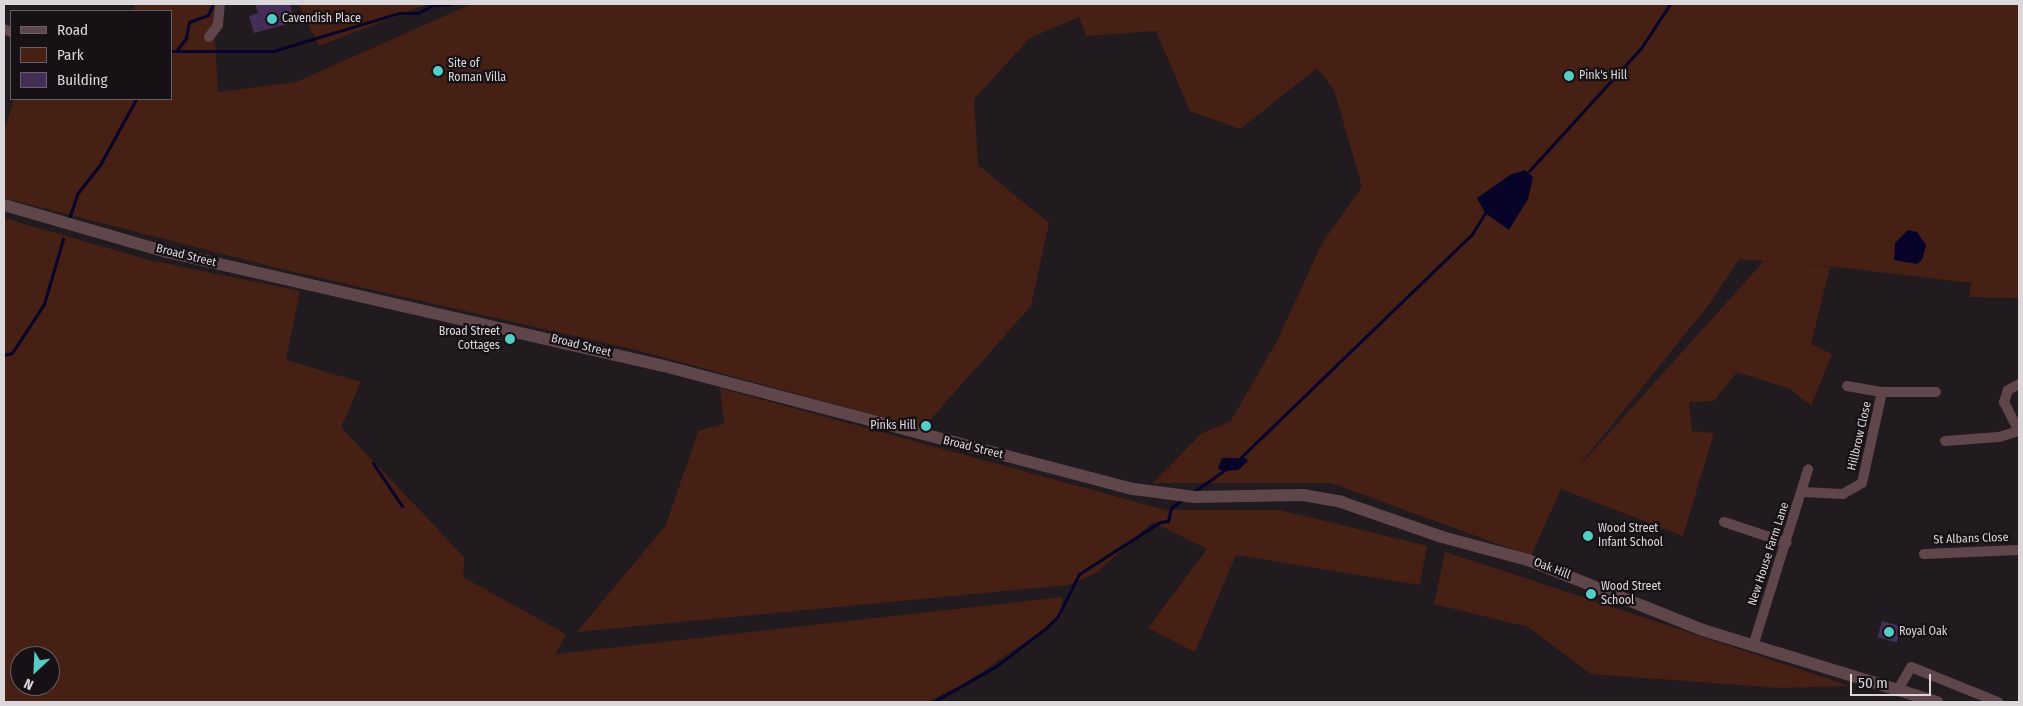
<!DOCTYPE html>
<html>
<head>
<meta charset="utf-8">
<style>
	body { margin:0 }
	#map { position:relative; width:2023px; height:706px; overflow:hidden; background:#211a1f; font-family:"Fira Sans Condensed",sans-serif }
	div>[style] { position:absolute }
	.green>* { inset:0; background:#461f15 }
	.water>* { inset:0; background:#070329 }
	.stream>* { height:3px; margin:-1.5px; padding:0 1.5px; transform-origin:1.5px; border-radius:1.5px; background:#070329 }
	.building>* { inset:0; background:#442e58; transform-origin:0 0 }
	.minor>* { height:10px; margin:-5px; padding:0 5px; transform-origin:5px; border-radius:5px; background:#5f464b }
	.tertiary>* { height:12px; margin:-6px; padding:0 6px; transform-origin:6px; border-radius:6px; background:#5f464b }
	.dots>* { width:14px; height:14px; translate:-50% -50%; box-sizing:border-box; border:2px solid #171115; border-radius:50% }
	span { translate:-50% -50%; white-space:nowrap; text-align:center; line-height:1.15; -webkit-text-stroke:4.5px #171115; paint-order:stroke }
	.poi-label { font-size:12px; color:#dcd7da }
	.left { translate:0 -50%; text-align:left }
	.right { translate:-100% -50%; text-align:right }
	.street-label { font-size:12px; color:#dcd7da }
	.frame { position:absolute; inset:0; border:5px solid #dcd7da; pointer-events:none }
	.legend { position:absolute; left:10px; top:10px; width:162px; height:90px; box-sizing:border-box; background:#171115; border:1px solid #666064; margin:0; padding:6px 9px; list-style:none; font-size:15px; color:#dcd7da }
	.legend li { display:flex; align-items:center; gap:10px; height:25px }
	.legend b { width:25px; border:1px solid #666064 }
	.north { position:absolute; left:10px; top:646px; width:50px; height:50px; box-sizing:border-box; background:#171115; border:1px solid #666064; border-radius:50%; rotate:205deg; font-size:14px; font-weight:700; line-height:20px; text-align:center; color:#dcd7da }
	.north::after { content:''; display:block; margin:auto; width:18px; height:22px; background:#54cdc7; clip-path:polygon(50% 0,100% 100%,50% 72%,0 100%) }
	.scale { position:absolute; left:1850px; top:674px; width:81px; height:22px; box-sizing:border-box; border:2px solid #dcd7da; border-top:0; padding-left:6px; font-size:15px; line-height:18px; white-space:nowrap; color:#dcd7da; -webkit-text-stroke:4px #171115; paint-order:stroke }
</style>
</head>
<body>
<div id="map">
	<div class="green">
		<i style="clip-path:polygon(evenodd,135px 4px,213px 4px,218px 92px,296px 82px,471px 4px,2019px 4px,2019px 298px,1969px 297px,1971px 283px,1802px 263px,1830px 267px,1811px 344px,1832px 354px,1811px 406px,1790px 389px,1737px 372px,1714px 401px,1689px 402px,1692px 431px,1714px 433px,1683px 536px,1561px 489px,1531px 556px,1331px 483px,1153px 483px,1202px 433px,1230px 422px,1277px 341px,1322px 243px,1362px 187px,1334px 90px,1317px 68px,1240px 129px,1190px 111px,1156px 31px,1086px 36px,1079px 17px,1030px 38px,974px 99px,978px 165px,1049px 223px,1031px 306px,923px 428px,640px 351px,277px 268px,4px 198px,4px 132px,14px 99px,171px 99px,171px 11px,134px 11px,135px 4px,1739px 259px,1764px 261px,1575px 471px,1710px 303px,1739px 259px)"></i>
		<i style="clip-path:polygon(298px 4px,428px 4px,319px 46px)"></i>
		<i style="clip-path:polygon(evenodd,4px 218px,149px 260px,300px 291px,286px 360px,361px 382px,341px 427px,465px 558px,463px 577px,566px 634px,556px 654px,1062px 597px,1062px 617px,967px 682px,927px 702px,4px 702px,4px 218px,20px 656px,50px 656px,50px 686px,20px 686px,20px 656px)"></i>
		<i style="clip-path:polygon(720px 388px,1166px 510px,1280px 510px,1427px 546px,1420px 585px,1236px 555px,1195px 652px,1148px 628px,1207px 549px,1153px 522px,1096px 573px,1068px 585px,577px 632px,666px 525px,698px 431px,724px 424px)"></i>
		<i style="clip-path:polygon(1445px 552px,1528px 579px,1850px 686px,1781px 688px,1591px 674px,1528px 627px,1434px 604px)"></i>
	</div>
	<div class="water">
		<i style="clip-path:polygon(1525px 170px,1533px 177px,1528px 199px,1509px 230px,1485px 213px,1477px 198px,1510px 175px)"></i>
		<i style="clip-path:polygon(1908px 230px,1917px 232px,1926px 245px,1922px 260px,1917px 264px,1894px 260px,1895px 243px)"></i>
		<i style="clip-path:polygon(1222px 458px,1246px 458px,1248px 461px,1238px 470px,1224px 471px,1218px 469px)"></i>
	</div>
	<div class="stream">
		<i style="left:177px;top:50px;width:15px;rotate:-53deg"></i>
		<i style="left:186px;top:38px;width:16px;rotate:-79deg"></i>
		<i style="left:189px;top:22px;width:20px;rotate:-20deg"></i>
		<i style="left:208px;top:15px;width:12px;rotate:-66deg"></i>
		<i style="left:171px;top:51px;width:102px"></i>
		<i style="left:273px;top:51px;width:132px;rotate:-16.8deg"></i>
		<i style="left:399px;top:13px;width:19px"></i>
		<i style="left:418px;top:13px;width:17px;rotate:-28deg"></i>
		<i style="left:433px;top:5px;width:18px;rotate:-3deg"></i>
		<i style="left:1529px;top:171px;width:166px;rotate:-47.7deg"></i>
		<i style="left:1641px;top:48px;width:53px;rotate:-56.6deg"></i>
		<i style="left:69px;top:219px;width:26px;rotate:-72deg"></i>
		<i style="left:77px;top:194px;width:39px;rotate:-52deg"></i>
		<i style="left:101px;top:163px;width:73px;rotate:-61.3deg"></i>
		<i style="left:4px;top:355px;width:8px;rotate:-14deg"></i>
		<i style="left:12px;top:353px;width:59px;rotate:-56.9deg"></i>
		<i style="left:44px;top:304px;width:68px;rotate:-73.7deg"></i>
		<i style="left:1237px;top:461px;width:327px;rotate:-44deg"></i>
		<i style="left:1472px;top:234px;width:25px;rotate:-58deg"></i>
		<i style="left:373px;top:463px;width:52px;rotate:56deg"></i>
		<i style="left:1192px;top:493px;width:42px;rotate:-35.2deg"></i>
		<i style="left:933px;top:702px;width:71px;rotate:-29.4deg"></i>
		<i style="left:995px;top:667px;width:64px;rotate:-37.4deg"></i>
		<i style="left:1046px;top:628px;width:17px;rotate:-45deg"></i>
		<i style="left:1058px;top:616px;width:47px;rotate:-63.4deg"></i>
		<i style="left:1079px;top:574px;width:96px;rotate:-32.7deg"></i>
		<i style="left:1160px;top:522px;width:8px;rotate:-7deg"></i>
		<i style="left:1168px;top:521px;width:13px;rotate:-77deg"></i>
		<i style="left:1171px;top:508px;width:15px;rotate:-37deg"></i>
	</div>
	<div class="building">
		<i style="clip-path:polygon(255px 4px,290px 4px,295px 22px,254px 33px,249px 16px,258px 13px)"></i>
		<i style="left:1882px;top:621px;width:20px;height:17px;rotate:15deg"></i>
	</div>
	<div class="minor">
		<i style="left:4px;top:29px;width:8px;rotate:23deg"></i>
		<i style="left:209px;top:37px;width:15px;rotate:-53deg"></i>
		<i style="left:218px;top:25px;width:21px;rotate:-85deg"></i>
		<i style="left:2019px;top:384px;width:13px;rotate:151deg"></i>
		<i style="left:2008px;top:390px;width:13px;rotate:108deg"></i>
		<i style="left:2004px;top:402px;width:33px;rotate:63deg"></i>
		<i style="left:1847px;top:386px;width:36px;rotate:10deg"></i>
		<i style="left:1882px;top:392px;width:54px"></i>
		<i style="left:1945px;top:441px;width:54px;rotate:-4.2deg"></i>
		<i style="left:1999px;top:437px;width:21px;rotate:-17deg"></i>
		<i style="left:1803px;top:492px;width:40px;rotate:2.9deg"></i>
		<i style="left:1843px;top:494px;width:22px;rotate:-30deg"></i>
		<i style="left:1862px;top:483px;width:93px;rotate:-77.6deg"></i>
		<i style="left:1724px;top:522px;width:66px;rotate:18.4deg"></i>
		<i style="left:1924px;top:554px;width:95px;rotate:-2.4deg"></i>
		<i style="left:1753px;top:646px;width:185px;rotate:-72.7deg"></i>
		<i style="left:1899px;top:688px;width:24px;rotate:-60deg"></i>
		<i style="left:1911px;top:667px;width:94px;rotate:21.9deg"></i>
	</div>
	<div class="tertiary">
		<i style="left:4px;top:205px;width:170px;rotate:16.1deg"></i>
		<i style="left:167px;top:252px;width:510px;rotate:12.92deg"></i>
		<i style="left:664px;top:366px;width:486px;rotate:14.7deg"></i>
		<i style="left:1134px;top:489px;width:61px;rotate:7.6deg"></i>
		<i style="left:1194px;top:497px;width:109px;rotate:-1.1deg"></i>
		<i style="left:1303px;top:495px;width:39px;rotate:10deg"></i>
		<i style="left:1341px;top:502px;width:107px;rotate:19.1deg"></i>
		<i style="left:1442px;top:537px;width:89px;rotate:15deg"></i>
		<i style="left:1528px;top:560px;width:188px;rotate:21.8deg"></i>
		<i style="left:1703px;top:630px;width:245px;rotate:17.1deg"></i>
	</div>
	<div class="dots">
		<i style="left:272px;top:19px;background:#54cdc7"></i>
		<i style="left:438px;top:71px;background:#54cdc7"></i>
		<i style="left:1569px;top:76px;background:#54cdc7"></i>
		<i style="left:510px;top:339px;background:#54cdc7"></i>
		<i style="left:926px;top:426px;background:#54cdc7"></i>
		<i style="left:1588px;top:536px;background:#54cdc7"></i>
		<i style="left:1591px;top:594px;background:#54cdc7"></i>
		<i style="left:1889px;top:632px;background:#54cdc7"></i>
	</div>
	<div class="poi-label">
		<span class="left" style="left:282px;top:19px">Cavendish Place</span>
		<span class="left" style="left:448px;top:71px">Site of<br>Roman Villa</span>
		<span class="left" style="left:1579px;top:76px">Pink's Hill</span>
		<span class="right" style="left:500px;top:339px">Broad Street<br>Cottages</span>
		<span class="right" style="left:916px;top:426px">Pinks Hill</span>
		<span class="left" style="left:1598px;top:536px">Wood Street<br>Infant School</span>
		<span class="left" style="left:1601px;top:594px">Wood Street<br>School</span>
		<span class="left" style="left:1899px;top:632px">Royal Oak</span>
	</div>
	<div class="street-label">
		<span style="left:186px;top:256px;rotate:14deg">Broad Street</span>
		<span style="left:581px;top:346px;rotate:14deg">Broad Street</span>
		<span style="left:1860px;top:436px;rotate:-77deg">Hillbrow Close</span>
		<span style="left:973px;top:448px;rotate:14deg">Broad Street</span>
		<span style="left:1971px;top:539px;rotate:-2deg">St Albans Close</span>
		<span style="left:1769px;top:554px;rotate:-72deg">New House Farm Lane</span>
		<span style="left:1552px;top:569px;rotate:21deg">Oak Hill</span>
	</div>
	<div class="frame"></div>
	<ul class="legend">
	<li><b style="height:6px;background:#5f464b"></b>Road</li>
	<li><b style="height:14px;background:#461f15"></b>Park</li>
	<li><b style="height:14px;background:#442e58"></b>Building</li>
	</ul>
	<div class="north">N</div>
	<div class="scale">50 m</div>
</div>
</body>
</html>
